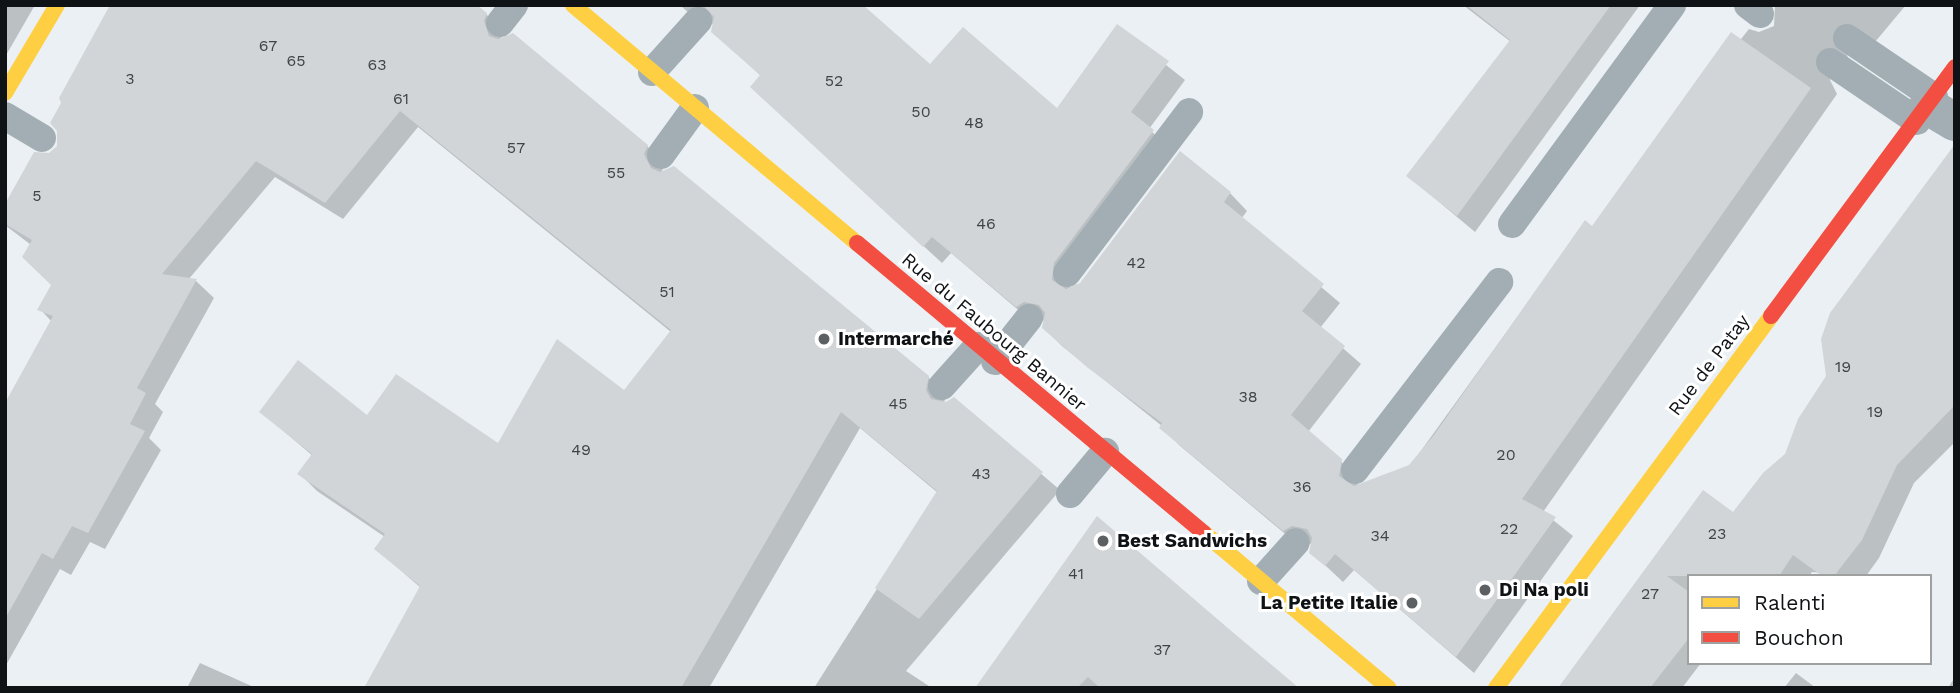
<!DOCTYPE html>
<html>
<head>
<meta charset="utf-8">
<style>
	body { margin:0 }
	#map { position:relative; width:1960px; height:693px; overflow:hidden; background:#eaf0f3; font-family:"Work Sans",sans-serif }
	div>[style] { position:absolute }
	.shadow>* { inset:0; background:#0003 }
	.building>* { inset:0; background:#d1d5d8 }
	.lane>* { height:28px; margin:-14px; padding:0 14px; transform-origin:14px; border-radius:14px; background:#a2aeb4 }
	.street>* { height:38px; margin:-19px; padding:0 19px; transform-origin:19px; border-radius:19px; background:#a2aeb4 }
	.slow>* { height:16px; margin:-8px; padding:0 8px; transform-origin:8px; border-radius:8px; background:#ffcf43 }
	.jam>* { height:16px; margin:-8px; padding:0 8px; transform-origin:8px; border-radius:8px; background:#f24e42 }
	.dots>* { width:19px; height:19px; translate:-50% -50%; box-sizing:border-box; border:4px solid #fff; border-radius:50% }
	span { translate:-50% -50%; white-space:nowrap; text-align:center; line-height:1.15; -webkit-text-stroke:6px #fff; paint-order:stroke }
	.number-label { font-size:16px; color:#404446 }
	.number-label span { -webkit-text-stroke-width:0 }
	.street-label { font-size:19px; color:#101315 }
	.poi-label { font-size:19px; color:#101315; font-weight:700 }
	.left { translate:0 -50%; text-align:left }
	.right { translate:-100% -50%; text-align:right }
	.frame { position:absolute; inset:0; border:7px solid #101315; pointer-events:none }
	.legend { position:absolute; left:1687px; top:574px; width:245px; height:91px; box-sizing:border-box; background:#fff; border:2px solid #9fa1a1; margin:0; padding:9px 12px; list-style:none; font-size:21px; color:#101315 }
	.legend li { display:flex; align-items:center; gap:14px; height:35px }
	.legend b { width:35px; border:2px solid #9fa1a1 }
</style>
</head>
<body>
<div id="map">
	<div class="shadow">
		<i style="clip-path:polygon(5px 5px,35px 5px,5px 57px)"></i>
		<i style="clip-path:polygon(680px 5px,861px 5px,930px 66px,1058px 110px,1118px 27px,1185px 80px,1149px 129px,1170px 149px,1071px 281px,1070px 290px,1230px 193px,1247px 211px,1241px 219px,1340px 303px,1320px 328px,1361px 364px,1308px 432px,1359px 478px,1357px 487px,1410px 466px,1585px 223px,1592px 228px,1749px 29px,1759px 32px,1774px 26px,1775px 5px,1906px 5px,1875px 42px,1847px 54px,1849px 63px,1834px 69px,1830px 80px,1837px 94px,1543px 512px,1573px 536px,1474px 673px,1354px 570px,1343px 582px,1311px 552px,1312px 543px,1302px 548px,1179px 445px,1162px 426px,1062px 346px,1044px 328px,1045px 320px,1035px 324px,951px 253px,942px 263px,769px 104px,761px 76px,713px 31px,717px 22px,704px 27px)"></i>
		<i style="clip-path:polygon(1463px 5px,1640px 5px,1475px 232px,1408px 176px,1511px 42px)"></i>
		<i style="clip-path:polygon(486px 14px,503px 32px,500px 41px,647px 146px,665px 164px,661px 173px,928px 377px,946px 395px,944px 403px,954px 399px,1060px 490px,906px 671px,932px 688px,814px 688px,938px 493px,860px 428px,709px 688px,366px 688px,421px 588px,376px 549px,385px 537px,317px 491px,300px 474px,313px 456px,261px 412px,368px 417px,498px 445px,624px 393px,671px 332px,418px 127px,343px 219px,275px 177px,188px 280px,196px 281px,214px 298px,155px 404px,163px 412px,149px 438px,161px 450px,105px 549px,90px 542px,71px 575px,60px 569px,5px 667px,5px 407px,52px 322px,40px 309px,53px 285px,31px 245px,5px 225px,5px 207px,50px 155px)"></i>
		<i style="clip-path:polygon(1955px 170px,1955px 442px,1914px 483px,1879px 558px,1866px 576px,1812px 572px,1809px 576px,1689px 576px,1689px 663px,1701px 663px,1682px 688px,1581px 688px,1703px 492px,1734px 515px,1787px 455px)"></i>
		<i style="clip-path:polygon(1097px 519px,1297px 688px,977px 688px)"></i>
		<i style="clip-path:polygon(200px 663px,256px 688px,187px 688px)"></i>
		<i style="clip-path:polygon(1796px 673px,1816px 688px,1784px 688px)"></i>
		<i style="clip-path:polygon(1955px 677px,1955px 688px,1948px 688px)"></i>
	</div>
	<div class="building">
		<i style="clip-path:polygon(110px 5px,477px 5px,487px 13px,484px 21px,489px 36px,498px 39px,513px 33px,648px 145px,644px 154px,651px 168px,660px 172px,674px 166px,929px 376px,926px 390px,931px 399px,946px 402px,954px 397px,1043px 472px,919px 619px,875px 588px,937px 491px,841px 412px,681px 688px,364px 688px,420px 586px,374px 549px,385px 534px,297px 474px,312px 454px,259px 412px,298px 360px,367px 415px,396px 374px,498px 443px,557px 339px,624px 390px,671px 330px,400px 111px,325px 203px,256px 161px,162px 274px,197px 279px,137px 388px,146px 393px,130px 424px,145px 431px,88px 533px,72px 526px,53px 559px,42px 553px,5px 619px,5px 403px,53px 316px,37px 310px,51px 285px,22px 257px,32px 240px,5px 224px,5px 204px,34px 152px,49px 153px,57px 146px,57px 131px,50px 123px,61px 103px,59px 98px)"></i>
		<i style="clip-path:polygon(703px 5px,863px 5px,930px 64px,963px 27px,1057px 108px,1117px 24px,1169px 61px,1131px 112px,1154px 130px,1054px 263px,1052px 280px,1066px 289px,1080px 283px,1180px 151px,1231px 192px,1224px 202px,1324px 284px,1302px 311px,1345px 346px,1291px 415px,1342px 459px,1339px 476px,1354px 486px,1409px 465px,1434px 435px,1585px 220px,1592px 226px,1731px 32px,1811px 88px,1522px 499px,1556px 517px,1456px 657px,1335px 554px,1325px 566px,1309px 553px,1312px 538px,1307px 529px,1292px 526px,1283px 531px,1159px 428px,1162px 423px,1088px 368px,1042px 328px,1045px 313px,1039px 305px,1024px 302px,1016px 307px,932px 237px,923px 247px,750px 87px,760px 75px,711px 32px,714px 17px)"></i>
		<i style="clip-path:polygon(1466px 5px,1611px 5px,1457px 216px,1406px 176px,1510px 40px)"></i>
		<i style="clip-path:polygon(1955px 144px,1955px 405px,1897px 465px,1862px 540px,1834px 576px,1822px 576px,1793px 555px,1779px 576px,1667px 576px,1689px 592px,1689px 638px,1650px 688px,1558px 688px,1703px 490px,1733px 512px,1763px 473px,1785px 454px,1798px 419px,1826px 376px,1821px 339px,1830px 313px)"></i>
		<i style="clip-path:polygon(1097px 516px,1229px 629px,1299px 688px,1100px 688px,1088px 677px,1077px 688px,975px 688px)"></i>
	</div>
	<div class="lane">
		<i style="left:1748px;top:5px;width:15px;rotate:37deg"></i>
		<i style="left:500px;top:23px;width:23px;rotate:-52deg"></i>
		<i style="left:1847px;top:38px;width:105px;rotate:34.1deg"></i>
		<i style="left:1830px;top:62px;width:105px;rotate:34.1deg"></i>
		<i style="left:652px;top:72px;width:69px;rotate:-48deg"></i>
		<i style="left:5px;top:116px;width:43px;rotate:30.7deg"></i>
		<i style="left:661px;top:155px;width:58px;rotate:-54.1deg"></i>
		<i style="left:1512px;top:224px;width:271px;rotate:-53.8deg"></i>
		<i style="left:1067px;top:273px;width:202px;rotate:-52.8deg"></i>
		<i style="left:995px;top:361px;width:55px;rotate:-51.7deg"></i>
		<i style="left:942px;top:386px;width:54px;rotate:-48deg"></i>
		<i style="left:1355px;top:470px;width:237px;rotate:-52.5deg"></i>
		<i style="left:1070px;top:494px;width:55px;rotate:-50.2deg"></i>
		<i style="left:1261px;top:581px;width:52px;rotate:-48.1deg"></i>
	</div>
	<div class="street">
		<i style="left:1928px;top:106px;width:31px;rotate:31deg"></i>
	</div>
	<div class="slow">
		<i style="left:573px;top:5px;width:371px;rotate:40deg"></i>
		<i style="left:5px;top:93px;width:102px;rotate:-59.4deg"></i>
		<i style="left:1204px;top:533px;width:241px;rotate:40deg"></i>
		<i style="left:1496px;top:688px;width:463px;rotate:-53.5deg"></i>
	</div>
	<div class="jam">
		<i style="left:857px;top:243px;width:452px;rotate:39.9deg"></i>
		<i style="left:1771px;top:316px;width:310px;rotate:-53.5deg"></i>
	</div>
	<div class="dots">
		<i style="left:824px;top:339px;background:#5c6063"></i>
		<i style="left:1103px;top:541px;background:#5c6063"></i>
		<i style="left:1485px;top:590px;background:#5c6063"></i>
		<i style="left:1412px;top:603px;background:#5c6063"></i>
	</div>
	<div class="number-label">
		<span style="left:268px;top:46px">67</span>
		<span style="left:296px;top:61px">65</span>
		<span style="left:377px;top:65px">63</span>
		<span style="left:130px;top:79px">3</span>
		<span style="left:834px;top:81px">52</span>
		<span style="left:401px;top:99px">61</span>
		<span style="left:921px;top:112px">50</span>
		<span style="left:974px;top:123px">48</span>
		<span style="left:516px;top:148px">57</span>
		<span style="left:616px;top:173px">55</span>
		<span style="left:37px;top:196px">5</span>
		<span style="left:986px;top:224px">46</span>
		<span style="left:1136px;top:263px">42</span>
		<span style="left:667px;top:292px">51</span>
		<span style="left:1843px;top:367px">19</span>
		<span style="left:1248px;top:397px">38</span>
		<span style="left:898px;top:404px">45</span>
		<span style="left:1875px;top:412px">19</span>
		<span style="left:581px;top:450px">49</span>
		<span style="left:1506px;top:455px">20</span>
		<span style="left:981px;top:474px">43</span>
		<span style="left:1302px;top:487px">36</span>
		<span style="left:1509px;top:529px">22</span>
		<span style="left:1717px;top:534px">23</span>
		<span style="left:1380px;top:536px">34</span>
		<span style="left:1076px;top:574px">41</span>
		<span style="left:1650px;top:594px">27</span>
		<span style="left:1162px;top:650px">37</span>
	</div>
	<div class="street-label">
		<span style="left:994px;top:332px;rotate:40deg">Rue du Faubourg Bannier</span>
		<span style="left:1709px;top:365px;rotate:-53deg">Rue de Patay</span>
	</div>
	<div class="poi-label">
		<span class="left" style="left:838px;top:339px">Intermarché</span>
		<span class="left" style="left:1117px;top:541px">Best Sandwichs</span>
		<span class="left" style="left:1499px;top:590px">Di Na poli</span>
		<span class="right" style="left:1398px;top:603px">La Petite Italie</span>
	</div>
	<div class="frame"></div>
	<ul class="legend">
	<li><b style="height:9px;background:#ffcf43"></b>Ralenti</li>
	<li><b style="height:9px;background:#f24e42"></b>Bouchon</li>
	</ul>
</div>
</body>
</html>
